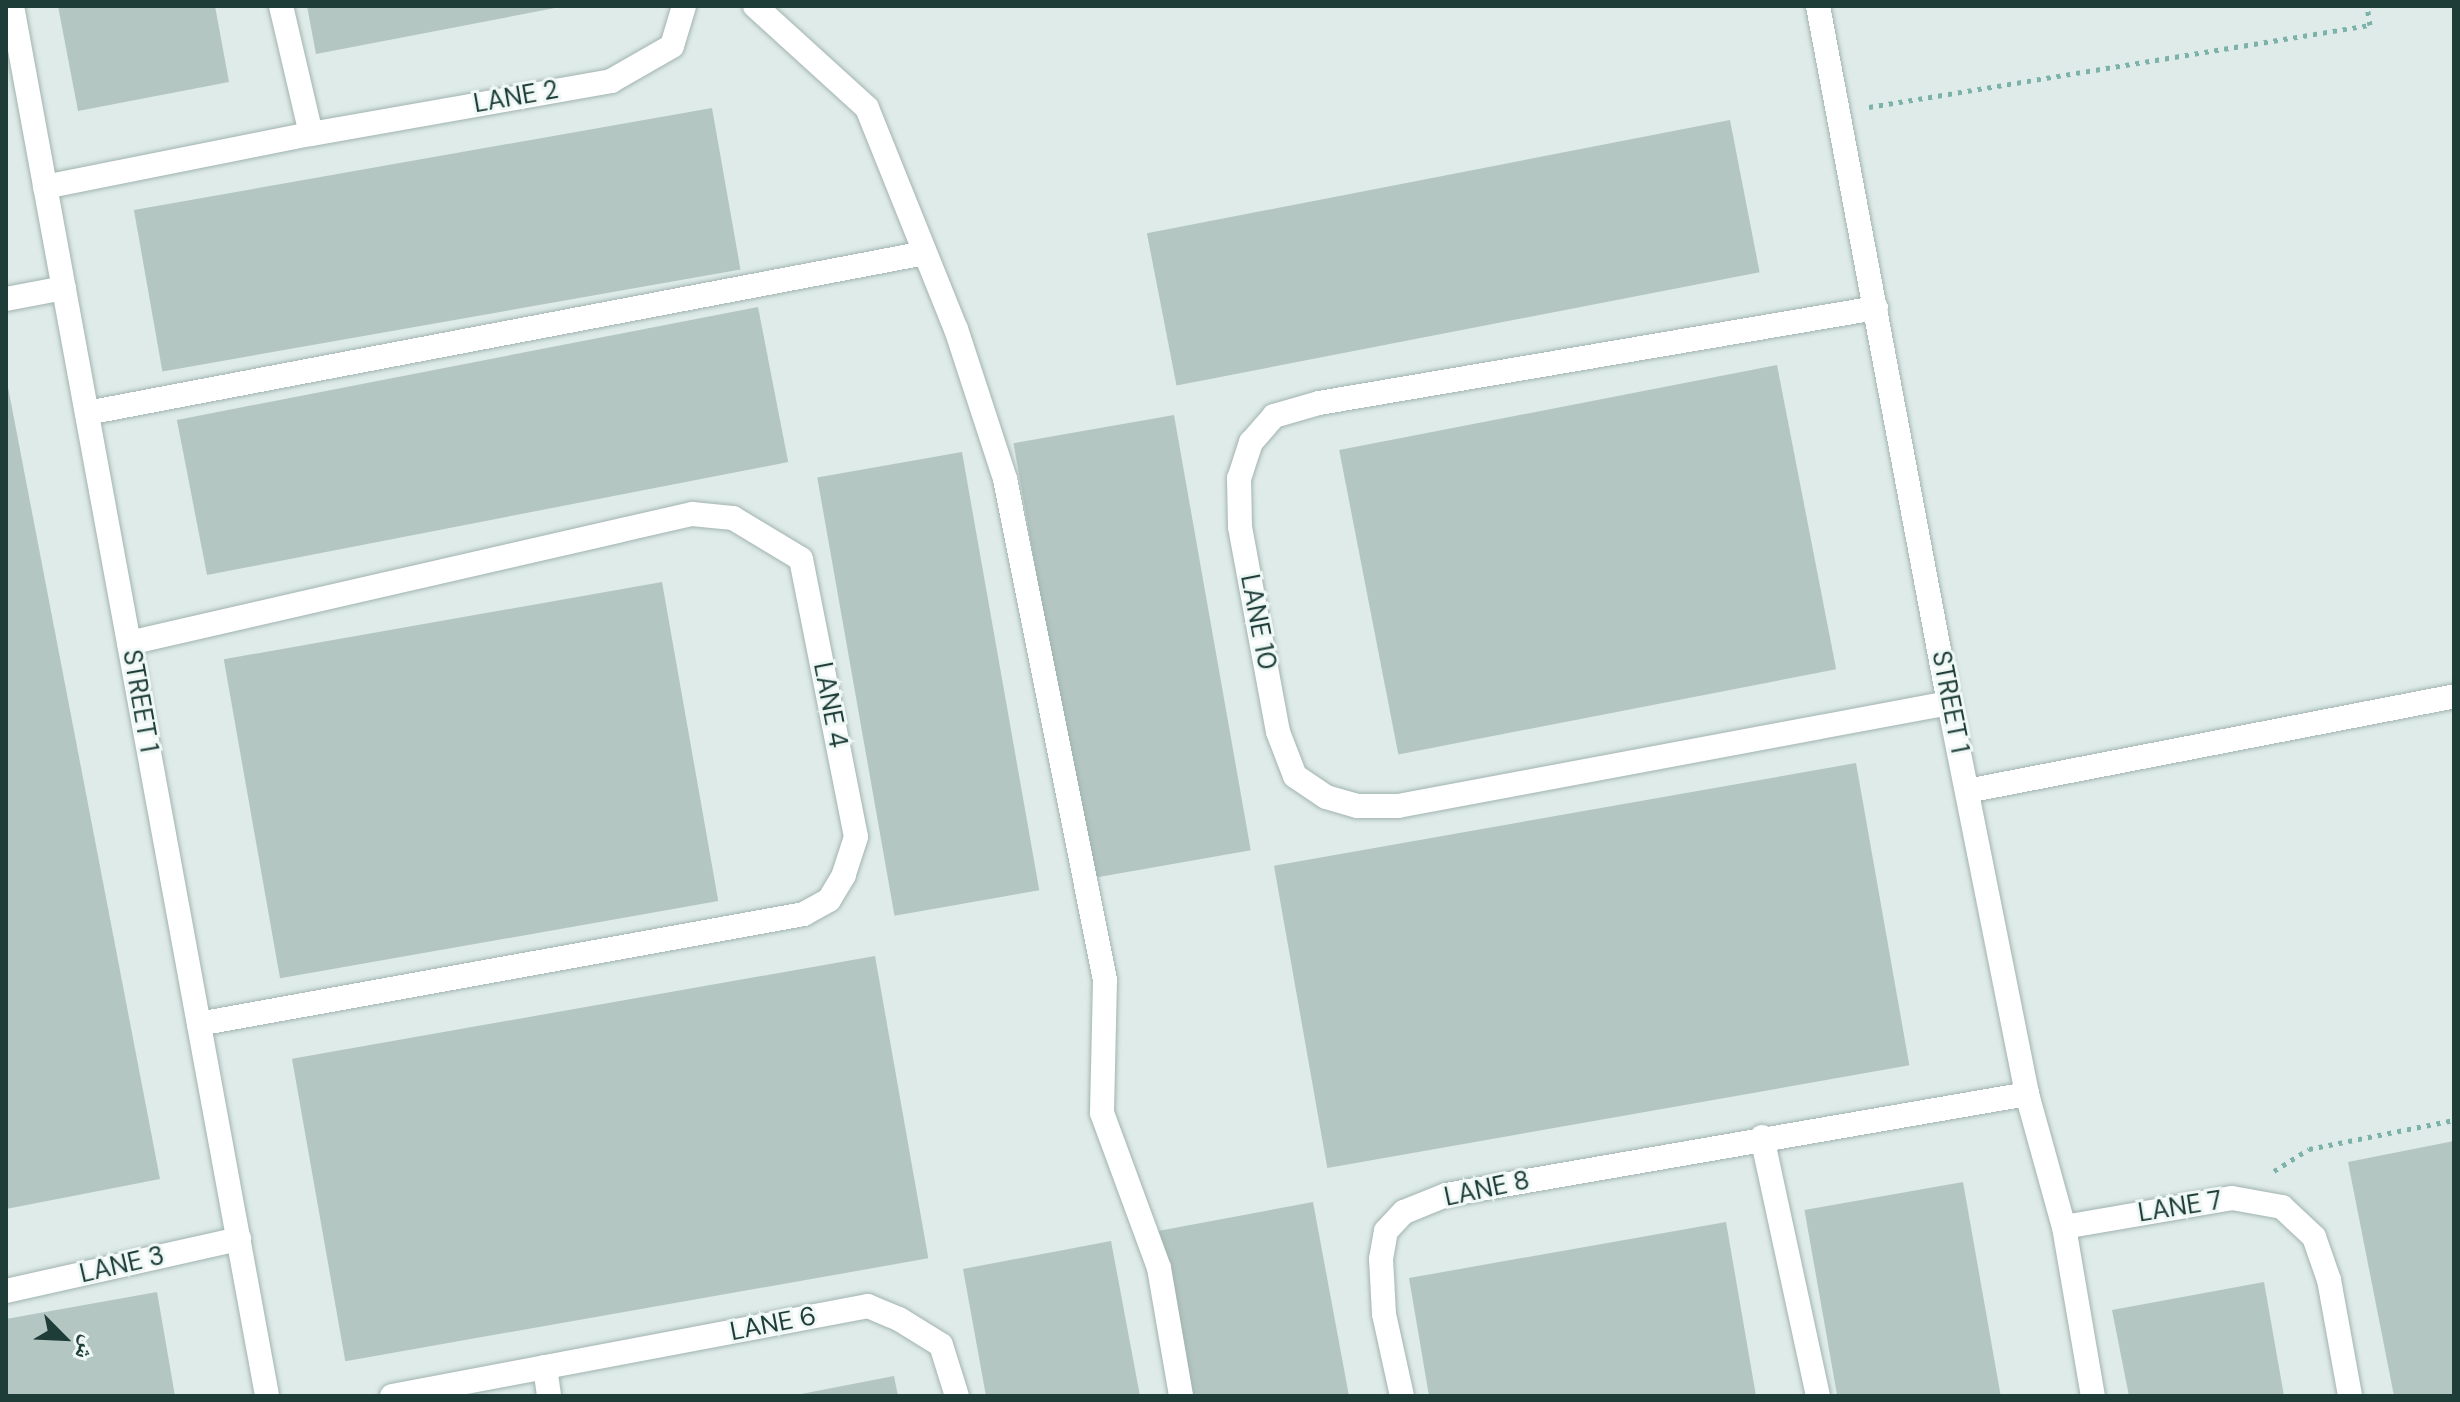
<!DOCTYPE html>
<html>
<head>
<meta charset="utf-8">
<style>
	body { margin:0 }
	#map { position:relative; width:2460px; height:1402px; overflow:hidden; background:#deebe8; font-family:"DM Sans","Noto Naskh Arabic",sans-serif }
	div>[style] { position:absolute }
	.building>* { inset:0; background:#b4c6c1; transform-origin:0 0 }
	.path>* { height:5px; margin-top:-2.5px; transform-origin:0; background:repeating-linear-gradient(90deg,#7cb2aa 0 4px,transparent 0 10px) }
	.roads { filter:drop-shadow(0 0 2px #a1b3b0) drop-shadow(0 0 2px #a1b3b0) }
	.minor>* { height:24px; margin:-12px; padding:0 12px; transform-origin:12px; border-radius:12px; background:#fff }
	span { translate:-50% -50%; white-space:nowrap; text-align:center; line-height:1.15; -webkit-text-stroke:6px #eff8f5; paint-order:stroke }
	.street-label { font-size:26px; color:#1e3d39 }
	.frame { position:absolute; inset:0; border:8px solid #1e3d39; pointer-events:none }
	.north { position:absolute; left:24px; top:1298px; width:80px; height:80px; -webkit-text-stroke:6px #eff8f5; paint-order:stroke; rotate:114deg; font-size:22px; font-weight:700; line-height:32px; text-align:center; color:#1e3d39 }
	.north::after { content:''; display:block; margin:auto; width:28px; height:36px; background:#1e3d39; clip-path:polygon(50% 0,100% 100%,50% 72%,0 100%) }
</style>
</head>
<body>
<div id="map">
	<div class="building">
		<i style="clip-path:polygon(58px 6px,215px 6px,229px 82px,78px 111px)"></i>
		<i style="clip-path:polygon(307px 6px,560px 6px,560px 7px,316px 54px)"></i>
		<i style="left:712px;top:108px;width:164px;height:587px;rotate:80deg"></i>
		<i style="left:1730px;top:120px;width:155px;height:594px;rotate:79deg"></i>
		<i style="left:758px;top:307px;width:158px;height:592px;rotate:79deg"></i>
		<i style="left:1777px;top:365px;width:310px;height:446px;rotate:79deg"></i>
		<i style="clip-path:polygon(7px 382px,160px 1179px,6px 1209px,6px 383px)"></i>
		<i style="left:1174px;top:415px;width:442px;height:163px;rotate:80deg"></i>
		<i style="left:962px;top:452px;width:445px;height:147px;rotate:80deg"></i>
		<i style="left:662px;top:582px;width:324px;height:445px;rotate:80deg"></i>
		<i style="left:1856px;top:763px;width:307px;height:591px;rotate:80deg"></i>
		<i style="left:875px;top:956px;width:307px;height:592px;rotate:80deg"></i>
		<i style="clip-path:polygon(2454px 1141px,2454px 1396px,2394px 1396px,2348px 1162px)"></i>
		<i style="left:1963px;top:1182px;width:218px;height:161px;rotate:80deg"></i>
		<i style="clip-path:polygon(1313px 1202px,1349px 1396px,1188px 1396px,1158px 1231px)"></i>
		<i style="clip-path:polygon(1726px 1222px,1756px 1396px,1429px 1396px,1409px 1278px)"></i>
		<i style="clip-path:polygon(1111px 1241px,1140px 1396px,986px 1396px,963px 1269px)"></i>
		<i style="clip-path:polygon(2264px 1282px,2284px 1396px,2129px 1396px,2112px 1310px)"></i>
		<i style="clip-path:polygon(157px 1292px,175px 1396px,6px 1396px,6px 1319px)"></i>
		<i style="clip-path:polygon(894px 1376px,898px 1396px,796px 1396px,796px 1395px)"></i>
	</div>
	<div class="path">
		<i style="left:1869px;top:107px;width:508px;rotate:-9.3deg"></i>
		<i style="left:2370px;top:25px;width:19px;rotate:-99deg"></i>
		<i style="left:2274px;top:1171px;width:41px;rotate:-32.2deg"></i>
		<i style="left:2309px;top:1149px;width:148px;rotate:-11.3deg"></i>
	</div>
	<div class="roads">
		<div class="minor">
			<i style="left:12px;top:6px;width:1413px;rotate:79.6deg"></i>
			<i style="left:281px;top:6px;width:131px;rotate:76.8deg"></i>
			<i style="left:755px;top:6px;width:151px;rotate:42.3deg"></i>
			<i style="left:867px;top:108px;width:238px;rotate:68.1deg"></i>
			<i style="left:956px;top:329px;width:158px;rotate:71.9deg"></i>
			<i style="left:1005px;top:479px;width:511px;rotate:78.71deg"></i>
			<i style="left:1105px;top:980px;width:133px;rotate:91.3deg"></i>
			<i style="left:1102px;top:1113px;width:165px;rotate:69.8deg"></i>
			<i style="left:1159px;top:1268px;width:130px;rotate:80.2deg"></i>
			<i style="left:1818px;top:6px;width:709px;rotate:79.36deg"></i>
			<i style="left:1949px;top:703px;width:399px;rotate:78.7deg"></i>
			<i style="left:2027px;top:1094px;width:138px;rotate:74.5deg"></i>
			<i style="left:2064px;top:1227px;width:171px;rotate:80.3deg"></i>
			<i style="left:45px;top:187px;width:271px;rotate:-11.3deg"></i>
			<i style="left:311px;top:134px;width:305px;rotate:-10deg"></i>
			<i style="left:611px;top:81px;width:70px;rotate:-29.8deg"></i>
			<i style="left:672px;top:46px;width:42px;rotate:-73.3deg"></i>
			<i style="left:6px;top:299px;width:59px;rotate:-10.7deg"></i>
			<i style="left:1876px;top:308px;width:565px;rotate:170.32deg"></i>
			<i style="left:1319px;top:403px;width:47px;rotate:163.9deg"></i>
			<i style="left:1274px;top:416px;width:35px;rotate:131deg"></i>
			<i style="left:1251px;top:442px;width:38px;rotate:108deg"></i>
			<i style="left:1239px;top:478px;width:49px;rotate:88.8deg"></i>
			<i style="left:1240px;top:527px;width:208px;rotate:79.5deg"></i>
			<i style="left:1278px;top:732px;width:47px;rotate:68.9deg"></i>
			<i style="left:1295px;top:776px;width:37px;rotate:34deg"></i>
			<i style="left:1326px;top:797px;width:33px;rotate:16deg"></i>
			<i style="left:1358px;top:806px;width:40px"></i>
			<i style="left:1398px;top:806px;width:561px;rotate:-10.59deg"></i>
			<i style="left:87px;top:413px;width:853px;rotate:-10.81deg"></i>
			<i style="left:129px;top:643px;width:578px;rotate:-12.91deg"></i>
			<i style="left:692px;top:514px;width:41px;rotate:5.6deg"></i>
			<i style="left:733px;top:518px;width:79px;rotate:31.1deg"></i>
			<i style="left:801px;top:559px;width:283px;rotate:78.8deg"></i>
			<i style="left:856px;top:837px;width:40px;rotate:108deg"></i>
			<i style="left:844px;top:875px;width:29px;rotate:121deg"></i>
			<i style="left:829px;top:900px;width:29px;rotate:151deg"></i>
			<i style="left:804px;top:914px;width:615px;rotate:169.7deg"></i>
			<i style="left:1967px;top:791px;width:496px;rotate:-11deg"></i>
			<i style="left:1762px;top:1137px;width:265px;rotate:77.8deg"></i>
			<i style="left:2064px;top:1227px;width:170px;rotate:-9.8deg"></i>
			<i style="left:2232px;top:1198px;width:51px;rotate:10.2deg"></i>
			<i style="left:2282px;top:1207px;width:44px;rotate:43.2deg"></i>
			<i style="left:2314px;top:1237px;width:46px;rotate:70.8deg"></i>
			<i style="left:2329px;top:1280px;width:118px;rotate:79.7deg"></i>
			<i style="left:6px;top:1291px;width:239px;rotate:-12.6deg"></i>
			<i style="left:545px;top:1367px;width:29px;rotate:82deg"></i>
			<i style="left:392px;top:1396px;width:484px;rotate:-10.7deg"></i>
			<i style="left:868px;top:1306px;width:34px;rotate:23deg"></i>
			<i style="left:899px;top:1319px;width:49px;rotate:31.8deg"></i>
			<i style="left:941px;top:1345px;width:53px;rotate:72.6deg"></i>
			<i style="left:1402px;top:1396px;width:84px;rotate:-102.4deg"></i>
			<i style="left:1384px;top:1314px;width:55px;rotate:-93.1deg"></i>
			<i style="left:1381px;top:1259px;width:28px;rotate:-80deg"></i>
			<i style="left:1386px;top:1231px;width:26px;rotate:-47deg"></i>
			<i style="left:1404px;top:1212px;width:45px;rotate:-22deg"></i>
			<i style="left:1446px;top:1195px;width:590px;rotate:-9.86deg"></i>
		</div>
	</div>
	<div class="street-label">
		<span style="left:516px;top:97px;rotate:-10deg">LANE 2</span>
		<span style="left:1258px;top:622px;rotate:79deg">LANE 10</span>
		<span style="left:140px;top:701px;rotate:80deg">STREET 1</span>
		<span style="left:1950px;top:702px;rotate:79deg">STREET 1</span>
		<span style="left:830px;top:705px;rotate:79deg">LANE 4</span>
		<span style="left:1487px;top:1189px;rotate:-12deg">LANE 8</span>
		<span style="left:2180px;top:1207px;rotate:-9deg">LANE 7</span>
		<span style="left:122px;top:1265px;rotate:-13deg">LANE 3</span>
		<span style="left:773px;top:1324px;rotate:-11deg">LANE 6</span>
	</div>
	<div class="frame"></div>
	<div class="north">ش</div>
</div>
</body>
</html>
